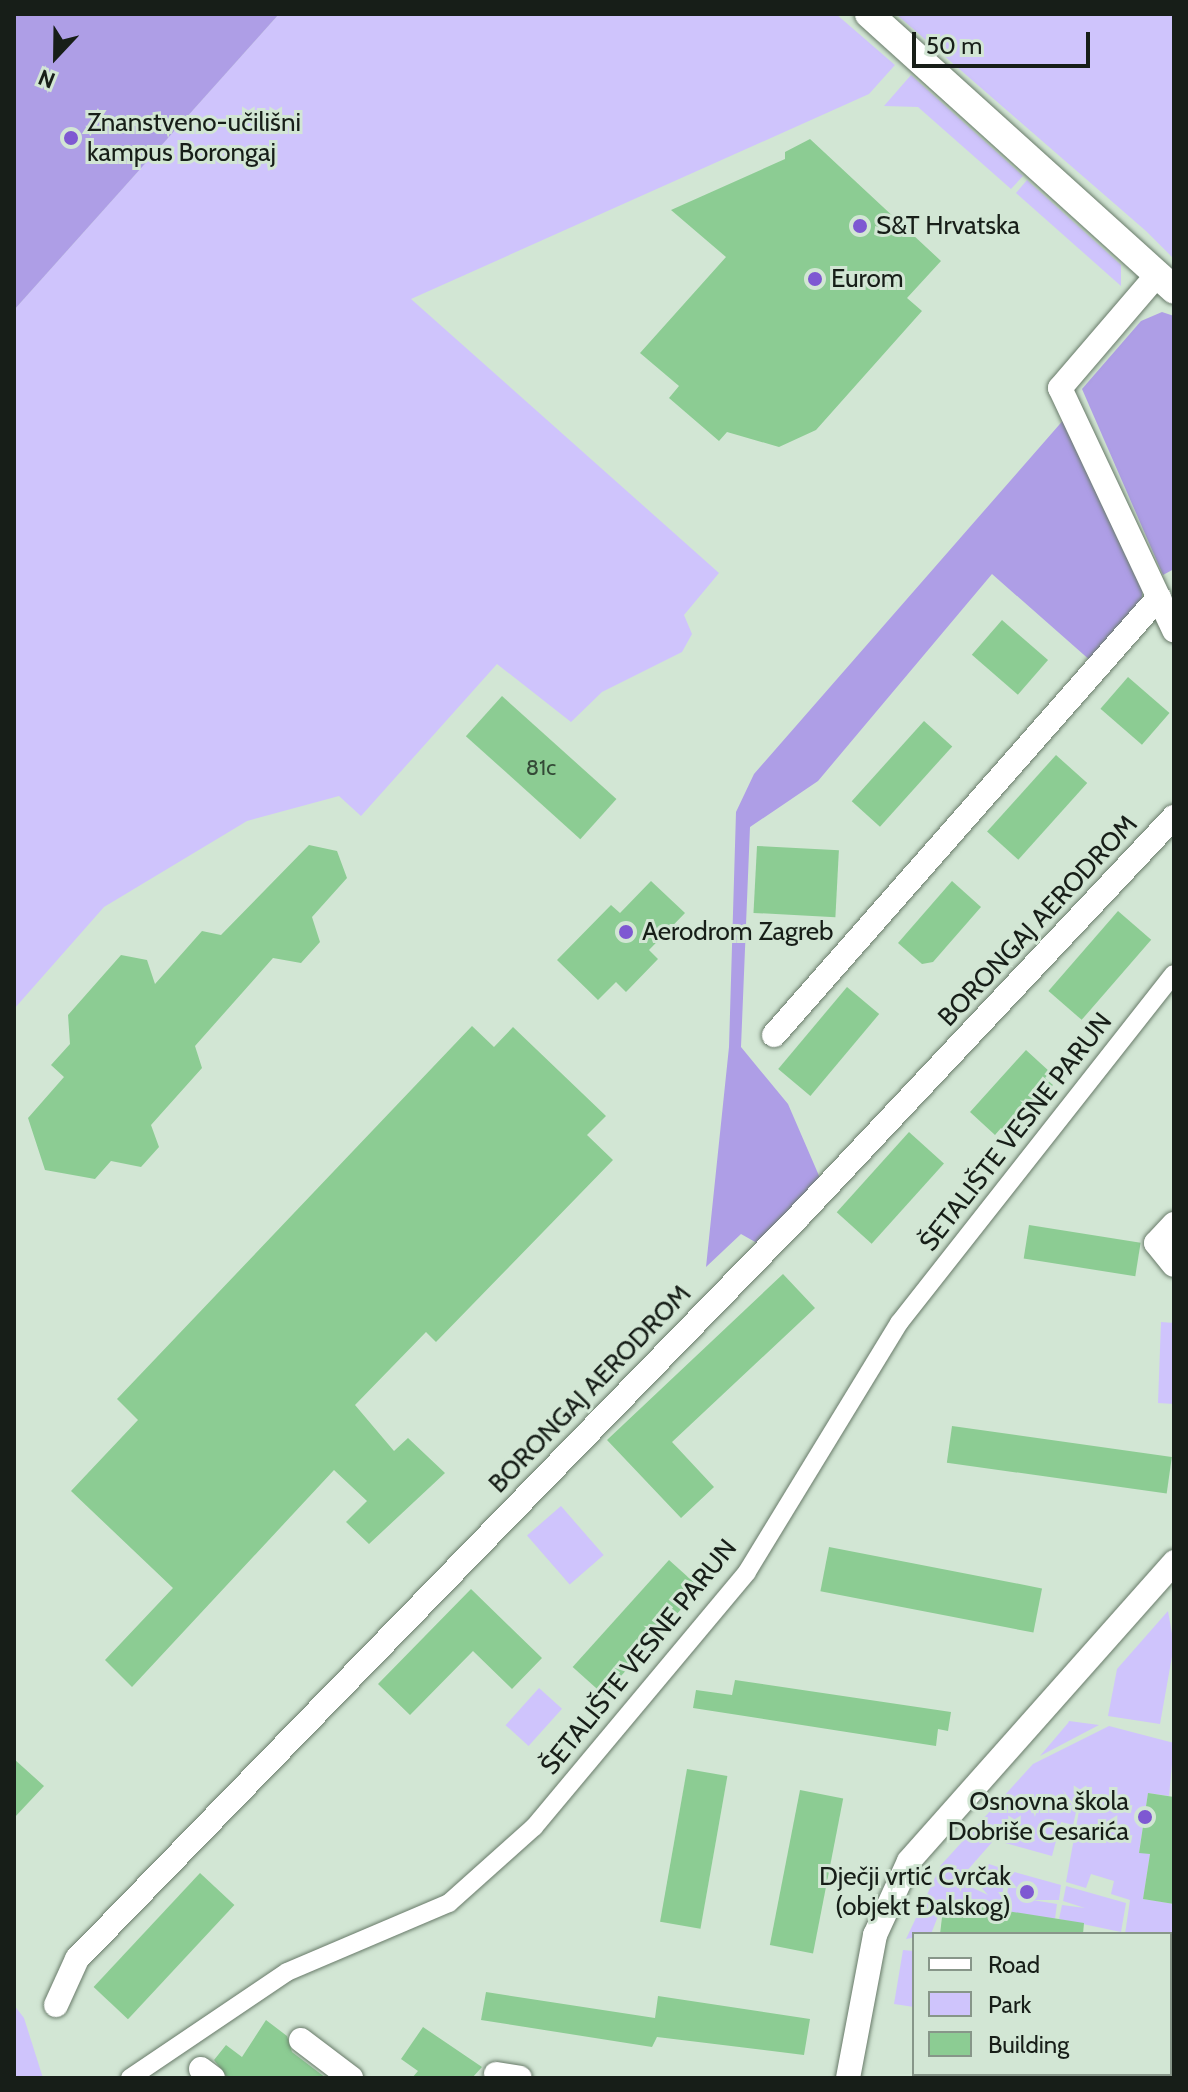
<!DOCTYPE html>
<html>
<head>
<meta charset="utf-8">
<style>
	body { margin:0 }
	#map { position:relative; width:1188px; height:2092px; overflow:hidden; background:#d2e6d4; font-family:Cabin,sans-serif }
	div>[style] { position:absolute }
	.green>* { inset:0; background:#cfc4fc; transform-origin:0 0 }
	.forest>* { inset:0; background:#ae9ee6 }
	.building>* { inset:0; background:#8ccc93; transform-origin:0 0 }
	.roads { filter:drop-shadow(0 0 2px #687a69) drop-shadow(0 0 2px #687a69) }
	.pedestrian>* { height:18px; margin:-9px; padding:0 9px; transform-origin:9px; border-radius:9px; background:#fff }
	.minor>* { height:24px; margin:-12px; padding:0 12px; transform-origin:12px; border-radius:12px; background:#fff }
	.tertiary>* { height:28px; margin:-14px; padding:0 14px; transform-origin:14px; border-radius:14px; background:#fff }
	.dots>* { width:22px; height:22px; translate:-50% -50%; box-sizing:border-box; border:4px solid #d2e6d4; border-radius:50% }
	span { translate:-50% -50%; white-space:nowrap; text-align:center; line-height:1.15; -webkit-text-stroke:6px #d2e6d4; paint-order:stroke }
	.number-label { font-size:22px; color:#344a37 }
	.number-label span { -webkit-text-stroke-width:0 }
	.poi-label { font-size:26px; color:#171e18 }
	.left { translate:0 -50%; text-align:left }
	.right { translate:-100% -50%; text-align:right }
	.street-label { font-size:26px; color:#171e18 }
	.frame { position:absolute; inset:0; border:16px solid #171e18; pointer-events:none }
	.legend { position:absolute; left:912px; top:1932px; width:260px; height:144px; box-sizing:border-box; background:#d2e6d4; border:2px solid #879689; margin:0; padding:10px 14px; list-style:none; font-size:24px; color:#171e18 }
	.legend li { display:flex; align-items:center; gap:16px; height:40px }
	.legend b { width:40px; border:2px solid #879689 }
	.north { position:absolute; left:16px; top:16px; width:80px; height:80px; -webkit-text-stroke:6px #d2e6d4; paint-order:stroke; rotate:202deg; font-size:22px; font-weight:700; line-height:32px; text-align:center; color:#171e18 }
	.north::after { content:''; display:block; margin:auto; width:28px; height:36px; background:#171e18; clip-path:polygon(50% 0,100% 100%,50% 72%,0 100%) }
	.scale { position:absolute; left:912px; top:32px; width:178px; height:36px; box-sizing:border-box; border:4px solid #171e18; border-top:0; padding-left:10px; font-size:24px; line-height:28px; white-space:nowrap; color:#171e18; -webkit-text-stroke:6px #d2e6d4; paint-order:stroke }
</style>
</head>
<body>
<div id="map">
	<div class="green">
		<i style="clip-path:polygon(279px 14px,836px 14px,895px 65px,869px 94px,411px 299px,719px 573px,684px 615px,692px 634px,682px 652px,602px 692px,571px 722px,497px 664px,361px 816px,339px 796px,247px 821px,104px 907px,14px 1009px,14px 310px)"></i>
		<i style="clip-path:polygon(896px 14px,1174px 14px,1174px 259px,1146px 231px)"></i>
		<i style="clip-path:polygon(911px 75px,1023px 176px,1011px 189px,918px 107px,884px 106px)"></i>
		<i style="clip-path:polygon(1027px 180px,1121px 265px,1121px 286px,1016px 193px)"></i>
		<i style="clip-path:polygon(1161px 1322px,1174px 1323px,1174px 1404px,1158px 1403px)"></i>
		<i style="left:561px;top:1506px;width:65px;height:45px;rotate:49deg"></i>
		<i style="clip-path:polygon(1168px 1611px,1174px 1645px,1160px 1724px,1108px 1716px,1117px 1669px)"></i>
		<i style="left:539px;top:1688px;width:31px;height:50px;rotate:42deg"></i>
		<i style="clip-path:polygon(1069px 1721px,1099px 1725px,1040px 1756px,1068px 1723px)"></i>
		<i style="clip-path:polygon(1109px 1726px,1174px 1743px,1169px 1796px,1148px 1793px,1139px 1852px,1150px 1854px,1143px 1899px,1174px 1904px,1174px 2078px,1151px 2078px,1170px 2074px,1170px 1934px,1125px 1934px,1130px 1900px,1111px 1894px,1114px 1881px,1091px 1874px,1086px 1888px,1066px 1882px,1079px 1811px,1062px 1789px,1076px 1812px,1073px 1825px,1061px 1822px,1052px 1856px,994px 1840px,958px 1881px,988px 1895px,980px 1886px,988px 1875px,977px 1877px,989px 1864px,1007px 1870px,999px 1910px,944px 1901px,931px 1934px,906px 1939px,941px 1865px,1033px 1764px)"></i>
		<i style="clip-path:polygon(1011px 1871px,1061px 1885px,1059px 1900px,1032px 1900px,1057px 1904px,1055px 1919px,1004px 1911px)"></i>
		<i style="clip-path:polygon(1066px 1886px,1126px 1903px,1121px 1932px,1059px 1919px,1062px 1905px,1085px 1908px,1063px 1901px)"></i>
		<i style="clip-path:polygon(903px 1950px,914px 1951px,914px 2007px,894px 2004px)"></i>
		<i style="clip-path:polygon(14px 2005px,24px 2018px,43px 2078px,14px 2078px)"></i>
	</div>
	<div class="forest">
		<i style="clip-path:polygon(14px 14px,279px 14px,14px 310px)"></i>
		<i style="clip-path:polygon(1162px 312px,1174px 316px,1174px 569px,1163px 575px,1082px 389px,1141px 321px)"></i>
		<i style="clip-path:polygon(1066px 417px,1143px 585px,1141px 606px,1092px 662px,992px 574px,818px 781px,750px 827px,741px 1047px,788px 1104px,820px 1178px,757px 1243px,741px 1234px,706px 1267px,729px 1047px,736px 812px,754px 774px)"></i>
	</div>
	<div class="building">
		<i style="clip-path:polygon(810px 139px,941px 261px,907px 298px,922px 311px,816px 430px,779px 447px,727px 432px,719px 441px,669px 398px,679px 386px,640px 353px,726px 257px,671px 210px,785px 159px,785px 152px)"></i>
		<i style="left:1002px;top:620px;width:61px;height:46px;rotate:41deg"></i>
		<i style="left:1128px;top:677px;width:55px;height:42px;rotate:41deg"></i>
		<i style="left:502px;top:696px;width:154px;height:54px;rotate:42deg"></i>
		<i style="left:924px;top:721px;width:38px;height:108px;rotate:42deg"></i>
		<i style="left:1056px;top:755px;width:42px;height:103px;rotate:42deg"></i>
		<i style="clip-path:polygon(309px 845px,337px 851px,347px 878px,312px 917px,320px 942px,301px 963px,273px 958px,195px 1046px,202px 1068px,151px 1125px,159px 1147px,141px 1167px,111px 1161px,95px 1179px,45px 1170px,28px 1118px,64px 1077px,51px 1065px,70px 1044px,68px 1015px,121px 955px,147px 960px,155px 984px,202px 931px,221px 935px)"></i>
		<i style="left:757px;top:846px;width:82px;height:67px;rotate:3deg"></i>
		<i style="clip-path:polygon(651px 881px,685px 913px,649px 950px,658px 959px,626px 992px,616px 982px,598px 1000px,557px 960px,611px 905px,620px 913px)"></i>
		<i style="clip-path:polygon(952px 881px,981px 907px,933px 962px,922px 964px,898px 943px)"></i>
		<i style="left:1118px;top:911px;width:44px;height:106px;rotate:41deg"></i>
		<i style="left:847px;top:987px;width:42px;height:107px;rotate:40deg"></i>
		<i style="clip-path:polygon(472px 1026px,494px 1047px,513px 1027px,606px 1116px,587px 1135px,613px 1160px,436px 1342px,426px 1332px,355px 1405px,394px 1451px,408px 1438px,445px 1473px,369px 1544px,346px 1522px,367px 1501px,334px 1470px,132px 1687px,105px 1660px,173px 1588px,71px 1491px,138px 1420px,117px 1399px)"></i>
		<i style="clip-path:polygon(1026px 1050px,1050px 1072px,1045px 1078px,1053px 1085px,1008px 1134px,1001px 1128px,995px 1135px,970px 1112px)"></i>
		<i style="left:909px;top:1132px;width:47px;height:108px;rotate:42deg"></i>
		<i style="left:1029px;top:1225px;width:113px;height:34px;rotate:9deg"></i>
		<i style="clip-path:polygon(783px 1274px,815px 1308px,672px 1442px,714px 1487px,681px 1518px,607px 1440px)"></i>
		<i style="left:952px;top:1426px;width:222px;height:37px;rotate:8deg"></i>
		<i style="left:829px;top:1547px;width:217px;height:45px;rotate:11deg"></i>
		<i style="left:669px;top:1560px;width:42px;height:144px;rotate:42deg"></i>
		<i style="clip-path:polygon(471px 1589px,542px 1658px,512px 1689px,473px 1651px,410px 1715px,378px 1684px)"></i>
		<i style="clip-path:polygon(735px 1680px,951px 1712px,948px 1731px,938px 1729px,936px 1746px,693px 1708px,696px 1690px,732px 1695px)"></i>
		<i style="clip-path:polygon(14px 1759px,44px 1786px,14px 1818px)"></i>
		<i style="left:687px;top:1769px;width:41px;height:155px;rotate:10deg"></i>
		<i style="left:800px;top:1790px;width:44px;height:158px;rotate:11deg"></i>
		<i style="clip-path:polygon(1148px 1793px,1174px 1797px,1174px 1904px,1143px 1899px,1150px 1854px,1139px 1853px)"></i>
		<i style="left:200px;top:1873px;width:47px;height:156px;rotate:43deg"></i>
		<i style="clip-path:polygon(944px 1901px,1084px 1923px,1083px 1934px,940px 1934px)"></i>
		<i style="clip-path:polygon(486px 1992px,655px 2018px,658px 1996px,810px 2019px,804px 2055px,657px 2037px,652px 2047px,481px 2020px)"></i>
		<i style="clip-path:polygon(266px 2020px,287px 2036px,292px 2052px,326px 2078px,228px 2078px,214px 2060px,226px 2045px,242px 2057px)"></i>
		<i style="clip-path:polygon(423px 2027px,482px 2067px,472px 2078px,412px 2078px,418px 2071px,401px 2059px)"></i>
	</div>
	<div class="roads">
		<div class="pedestrian">
			<i style="left:130px;top:2078px;width:189px;rotate:-34deg"></i>
			<i style="left:287px;top:1972px;width:176px;rotate:-23.1deg"></i>
			<i style="left:449px;top:1903px;width:114px;rotate:-41.8deg"></i>
			<i style="left:534px;top:1827px;width:332px;rotate:-50.1deg"></i>
			<i style="left:747px;top:1572px;width:292px;rotate:-58.6deg"></i>
			<i style="left:899px;top:1323px;width:444px;rotate:-51.8deg"></i>
		</div>
		<div class="minor">
			<i style="left:1157px;top:275px;width:149px;rotate:130.6deg"></i>
			<i style="left:1060px;top:388px;width:268px;rotate:64.8deg"></i>
			<i style="left:774px;top:1035px;width:583px;rotate:-48.68deg"></i>
			<i style="left:1174px;top:1224px;width:26px;rotate:133deg"></i>
			<i style="left:1156px;top:1243px;width:28px;rotate:51deg"></i>
			<i style="left:56px;top:2005px;width:51px;rotate:-65.5deg"></i>
			<i style="left:77px;top:1959px;width:1039px;rotate:-45.82deg"></i>
			<i style="left:801px;top:1214px;width:545px;rotate:-46.79deg"></i>
			<i style="left:301px;top:2040px;width:63px;rotate:37.2deg"></i>
			<i style="left:201px;top:2069px;width:15px;rotate:37deg"></i>
			<i style="left:496px;top:2074px;width:24px;rotate:9deg"></i>
			<i style="left:848px;top:2078px;width:146px;rotate:-79.3deg"></i>
			<i style="left:875px;top:1935px;width:81px;rotate:-65.3deg"></i>
			<i style="left:909px;top:1861px;width:400px;rotate:-48.4deg"></i>
		</div>
		<div class="tertiary">
			<i style="left:869px;top:14px;width:411px;rotate:42.1deg"></i>
		</div>
	</div>
	<div class="dots">
		<i style="left:71px;top:138px;background:#7e58d2"></i>
		<i style="left:860px;top:226px;background:#7e58d2"></i>
		<i style="left:815px;top:279px;background:#7e58d2"></i>
		<i style="left:626px;top:932px;background:#7e58d2"></i>
		<i style="left:1145px;top:1817px;background:#7e58d2"></i>
		<i style="left:1027px;top:1892px;background:#7e58d2"></i>
	</div>
	<div class="number-label">
		<span style="left:541px;top:768px">81c</span>
	</div>
	<div class="poi-label">
		<span class="left" style="left:87px;top:138px">Znanstveno-učilišni<br>kampus Borongaj</span>
		<span class="left" style="left:876px;top:226px">S&amp;T Hrvatska</span>
		<span class="left" style="left:831px;top:279px">Eurom</span>
		<span class="left" style="left:642px;top:932px">Aerodrom Zagreb</span>
		<span class="right" style="left:1129px;top:1817px">Osnovna škola<br>Dobriše Cesarića</span>
		<span class="right" style="left:1011px;top:1892px">Dječji vrtić Cvrčak<br>(objekt Đalskog)</span>
	</div>
	<div class="street-label">
		<span style="left:1038px;top:921px;rotate:-47deg">BORONGAJ AERODROM</span>
		<span style="left:1016px;top:1132px;rotate:-52deg">ŠETALIŠTE VESNE PARUN</span>
		<span style="left:590px;top:1389px;rotate:-46deg">BORONGAJ AERODROM</span>
		<span style="left:639px;top:1657px;rotate:-51deg">ŠETALIŠTE VESNE PARUN</span>
	</div>
	<div class="frame"></div>
	<ul class="legend">
	<li><b style="height:10px;background:#fff"></b>Road</li>
	<li><b style="height:22px;background:#cfc4fc"></b>Park</li>
	<li><b style="height:22px;background:#8ccc93"></b>Building</li>
	</ul>
	<div class="north">N</div>
	<div class="scale">50 m</div>
</div>
</body>
</html>
